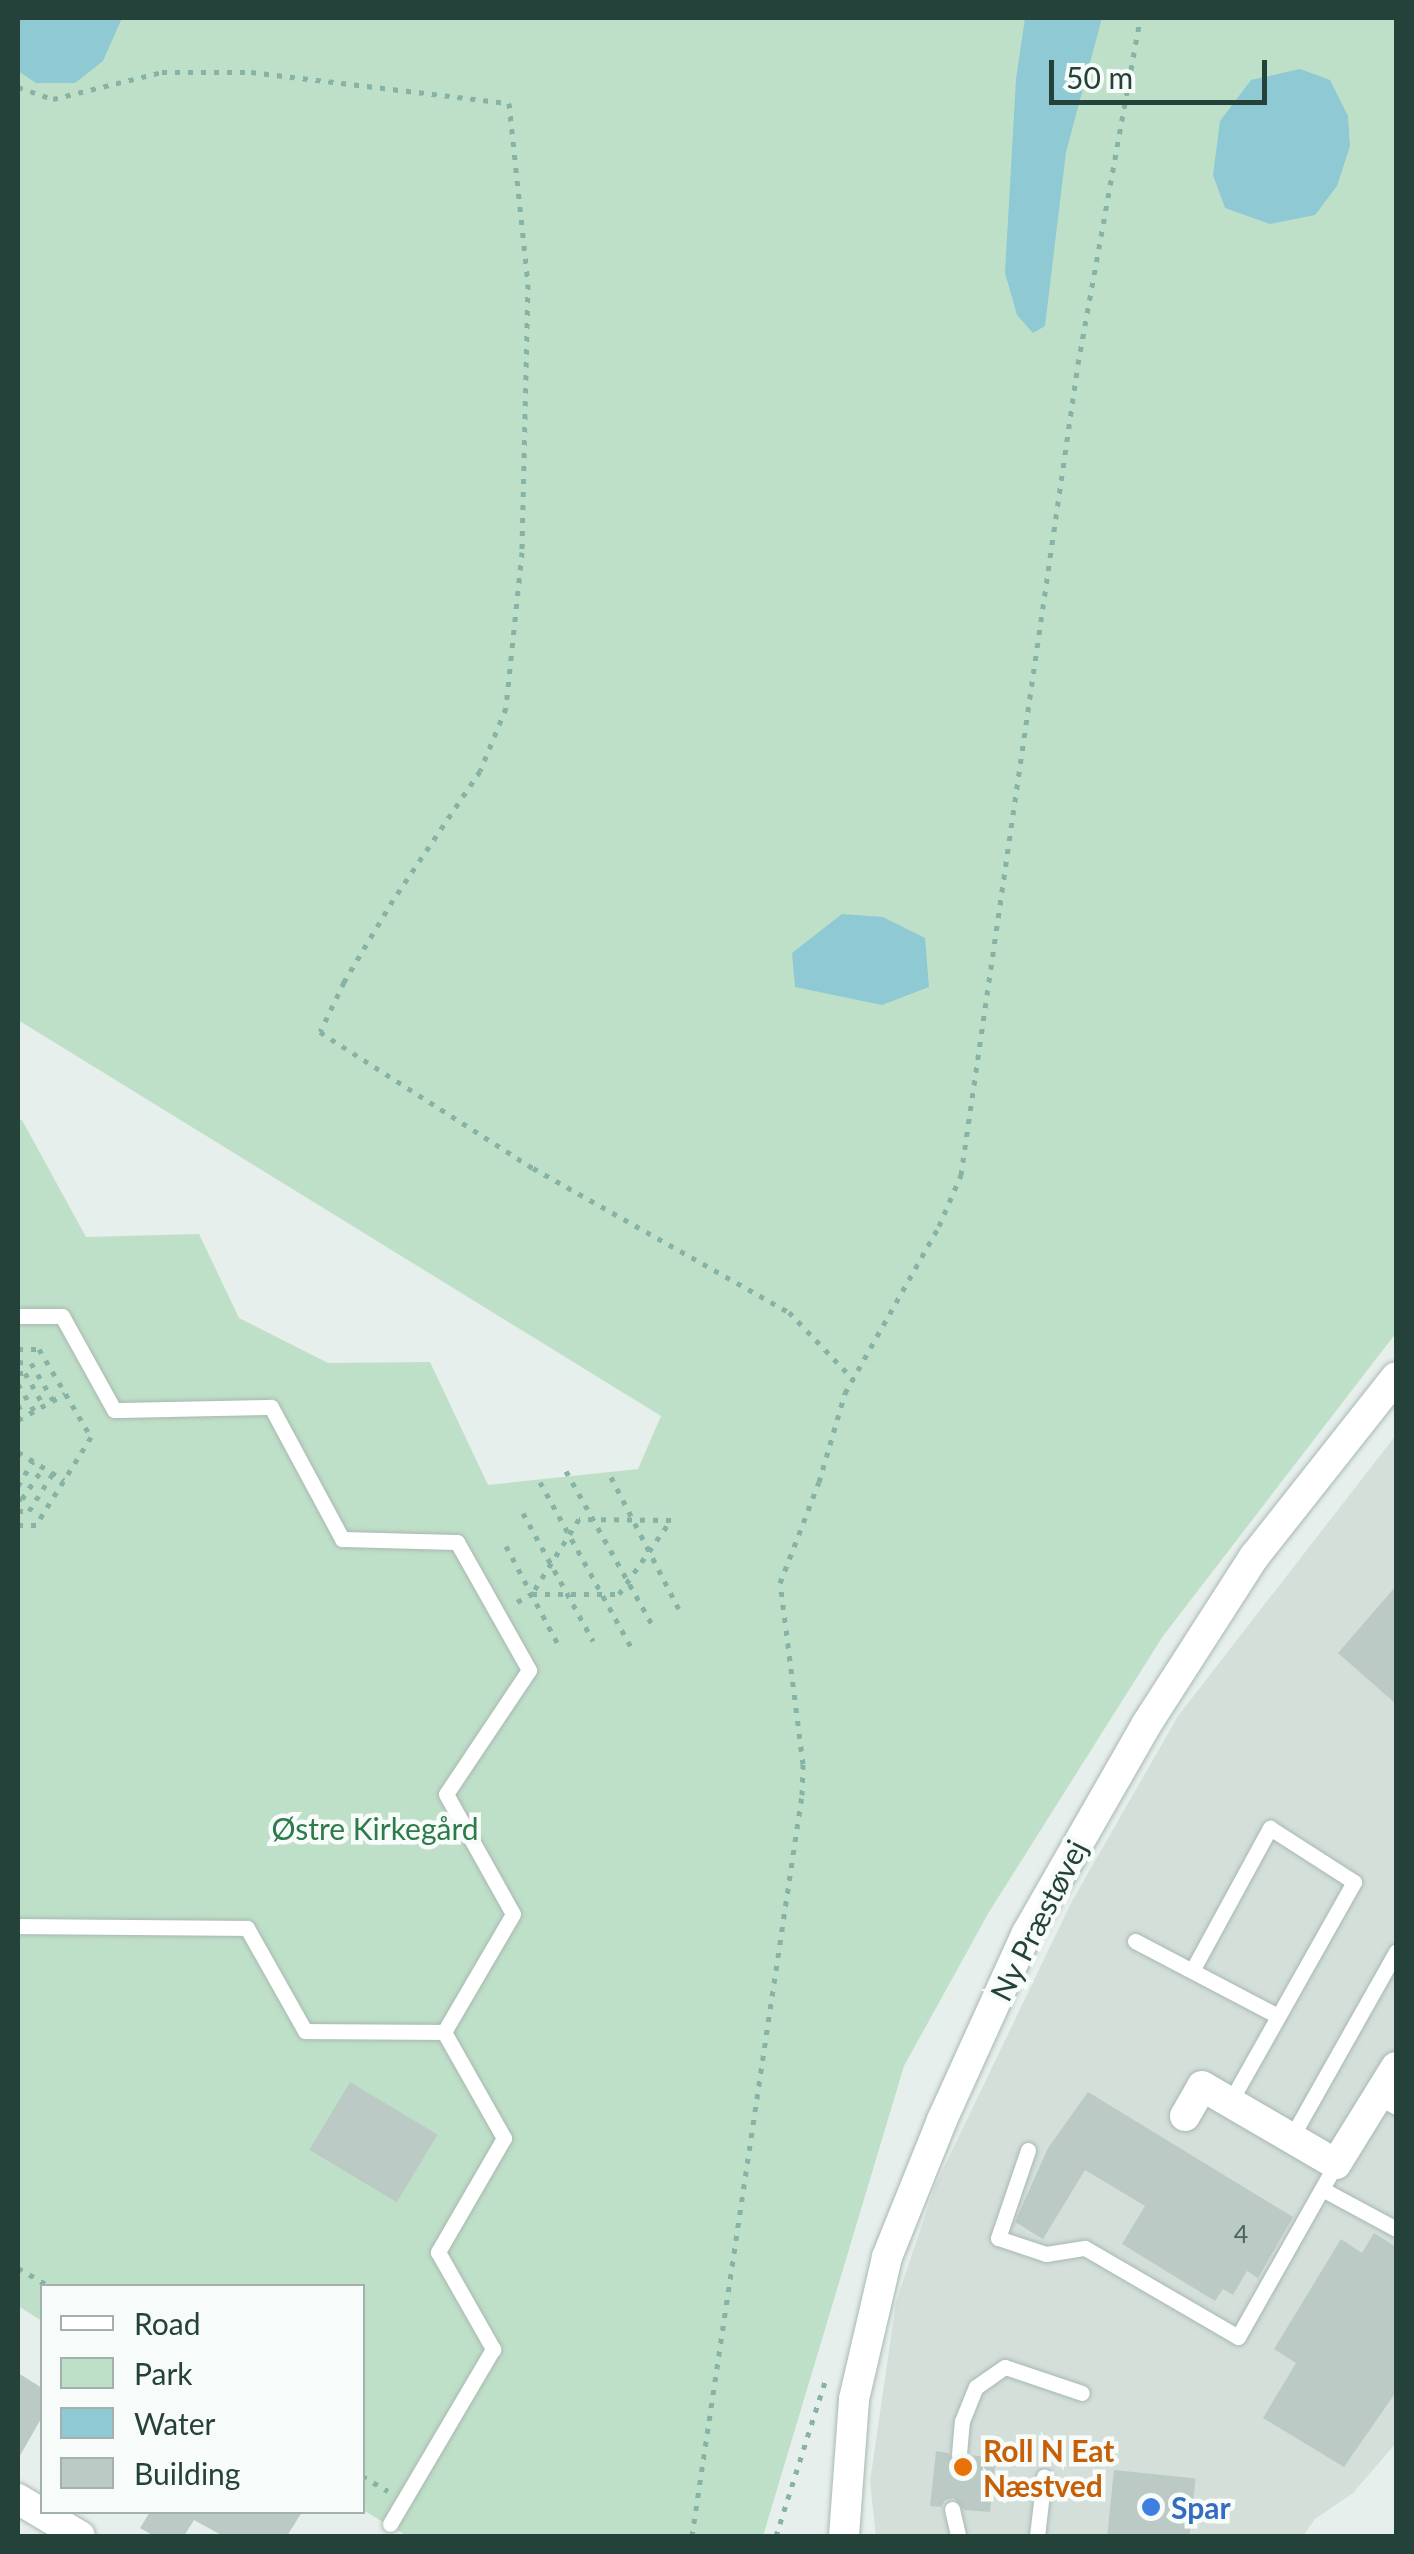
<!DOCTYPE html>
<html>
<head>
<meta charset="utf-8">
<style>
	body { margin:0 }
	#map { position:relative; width:1414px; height:2554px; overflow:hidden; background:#e6efeb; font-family:Lato,sans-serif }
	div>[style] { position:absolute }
	.built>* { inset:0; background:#d4dfda }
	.green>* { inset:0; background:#bfe0c8 }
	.water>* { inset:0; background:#8ec9d4 }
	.building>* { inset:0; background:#bbcac4; transform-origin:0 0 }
	.path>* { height:5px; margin-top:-2.5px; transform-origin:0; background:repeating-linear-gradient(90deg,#86b3a5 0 5px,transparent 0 13px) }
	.roads { filter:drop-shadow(0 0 2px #a8b8b2) drop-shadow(0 0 2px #a8b8b2) }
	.lane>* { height:15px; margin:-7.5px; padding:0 7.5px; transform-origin:7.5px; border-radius:7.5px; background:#fff }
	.street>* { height:30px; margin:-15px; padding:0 15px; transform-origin:15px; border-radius:15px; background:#fff }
	.secondary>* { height:30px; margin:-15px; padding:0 15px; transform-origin:15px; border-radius:15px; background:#fff }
	.dots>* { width:28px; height:28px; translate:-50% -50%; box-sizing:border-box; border:5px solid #f7fbf9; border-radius:50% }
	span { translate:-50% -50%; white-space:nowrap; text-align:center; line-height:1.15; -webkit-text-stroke:9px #f7fbf9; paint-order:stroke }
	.number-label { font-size:25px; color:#4a645c }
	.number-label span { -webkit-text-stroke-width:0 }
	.park-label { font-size:30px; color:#2d7a4b }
	.street-label { font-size:30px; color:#24423a }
	.food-label { font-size:30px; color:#c56008; font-weight:700 }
	.left { translate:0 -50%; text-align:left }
	.shop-label { font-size:30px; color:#366cbe; font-weight:700 }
	.frame { position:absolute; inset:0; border:20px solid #24423a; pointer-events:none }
	.legend { position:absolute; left:40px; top:2284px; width:325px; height:230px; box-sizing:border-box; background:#f7fbf9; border:2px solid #a3b1ad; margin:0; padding:12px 18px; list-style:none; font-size:30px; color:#24423a }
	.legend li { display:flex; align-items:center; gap:20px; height:50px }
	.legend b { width:50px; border:2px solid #a3b1ad }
	.scale { position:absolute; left:1049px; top:60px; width:218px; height:45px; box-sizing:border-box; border:5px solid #24423a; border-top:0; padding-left:12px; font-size:30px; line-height:35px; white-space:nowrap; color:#24423a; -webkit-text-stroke:8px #f7fbf9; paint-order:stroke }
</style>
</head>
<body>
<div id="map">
	<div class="built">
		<i style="clip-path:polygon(1396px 1435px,1396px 2443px,1353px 2493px,1315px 2519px,1303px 2536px,876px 2536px,870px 2482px,896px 2302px,935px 2186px,1072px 1901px,1178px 1716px)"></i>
	</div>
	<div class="green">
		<i style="clip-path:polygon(18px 18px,1396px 18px,1396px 1333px,1163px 1636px,989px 1912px,904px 2066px,763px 2536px,407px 2536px,363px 2510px,362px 2286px,42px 2286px,42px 2321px,18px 2306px,18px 1120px,22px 1120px,86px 1237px,199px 1234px,239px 1318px,328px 1363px,430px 1362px,488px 1485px,638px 1469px,661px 1416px,18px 1020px)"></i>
	</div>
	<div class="water">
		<i style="clip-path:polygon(18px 18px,122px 18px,103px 61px,75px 83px,36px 83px,18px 71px)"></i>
		<i style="clip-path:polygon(1025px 18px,1102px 18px,1066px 152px,1045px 326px,1033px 333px,1017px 315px,1005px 273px,1016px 79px)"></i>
		<i style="clip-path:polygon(1300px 69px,1330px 80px,1348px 116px,1350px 146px,1337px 186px,1315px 215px,1270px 224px,1225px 208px,1213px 175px,1220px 121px,1251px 80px)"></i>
		<i style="clip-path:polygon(842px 914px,883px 917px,925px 938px,929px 987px,882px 1005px,795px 987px,792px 953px)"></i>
	</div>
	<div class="building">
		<i style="clip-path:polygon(1396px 1586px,1396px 1704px,1338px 1653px)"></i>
		<i style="left:350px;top:2082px;width:102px;height:79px;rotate:31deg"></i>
		<i style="clip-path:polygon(1088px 2092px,1293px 2217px,1258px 2278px,1247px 2271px,1233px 2295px,1223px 2289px,1215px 2301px,1122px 2244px,1145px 2206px,1085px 2170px,1043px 2239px,1015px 2222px,1048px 2148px)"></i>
		<i style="clip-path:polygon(1374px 2233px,1396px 2247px,1396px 2392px,1344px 2467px,1263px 2418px,1296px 2363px,1274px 2349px,1341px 2239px,1362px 2253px)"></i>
		<i style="clip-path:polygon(18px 2373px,42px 2388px,42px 2417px,18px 2459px)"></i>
		<i style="clip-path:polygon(936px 2451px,948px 2453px,957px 2465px,965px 2464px,970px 2455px,996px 2458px,990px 2512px,964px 2510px,954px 2498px,945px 2500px,941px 2507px,930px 2506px)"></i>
		<i style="left:1114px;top:2470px;width:82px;height:66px;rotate:6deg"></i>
		<i style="clip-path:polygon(150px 2512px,302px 2512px,287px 2536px,223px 2536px,194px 2520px,184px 2536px,154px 2536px,140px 2528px)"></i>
	</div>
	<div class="path">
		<i style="left:18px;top:87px;width:37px;rotate:19deg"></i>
		<i style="left:53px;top:99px;width:112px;rotate:-13.9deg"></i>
		<i style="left:162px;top:72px;width:89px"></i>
		<i style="left:251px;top:72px;width:260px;rotate:6.9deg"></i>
		<i style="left:509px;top:103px;width:182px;rotate:84deg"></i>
		<i style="left:528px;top:284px;width:268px;rotate:91.3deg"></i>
		<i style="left:522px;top:552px;width:157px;rotate:95.9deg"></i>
		<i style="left:506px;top:708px;width:68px;rotate:112.4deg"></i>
		<i style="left:480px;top:771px;width:156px;rotate:124deg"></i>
		<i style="left:393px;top:900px;width:96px;rotate:120.9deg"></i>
		<i style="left:344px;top:982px;width:55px;rotate:115.6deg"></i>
		<i style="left:320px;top:1032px;width:253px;rotate:32.6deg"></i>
		<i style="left:533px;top:1168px;width:294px;rotate:29.4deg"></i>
		<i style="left:789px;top:1312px;width:93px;rotate:46.3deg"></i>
		<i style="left:18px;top:1349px;width:21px"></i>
		<i style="left:39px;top:1349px;width:102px;rotate:59.4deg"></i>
		<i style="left:91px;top:1437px;width:104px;rotate:122deg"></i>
		<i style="left:36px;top:1525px;width:18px;rotate:180deg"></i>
		<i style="left:18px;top:1362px;width:13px;rotate:4deg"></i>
		<i style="left:31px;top:1363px;width:43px;rotate:59.3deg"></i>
		<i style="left:18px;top:1373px;width:7px"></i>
		<i style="left:25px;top:1373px;width:38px;rotate:60deg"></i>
		<i style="left:18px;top:1384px;width:31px;rotate:59deg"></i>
		<i style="left:18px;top:1405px;width:13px;rotate:63deg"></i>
		<i style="left:18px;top:1420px;width:54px;rotate:-29deg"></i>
		<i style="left:18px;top:1452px;width:54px;rotate:31.3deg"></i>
		<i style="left:566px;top:1471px;width:178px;rotate:60.7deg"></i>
		<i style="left:611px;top:1477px;width:153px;rotate:62.8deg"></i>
		<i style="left:540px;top:1482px;width:188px;rotate:61.1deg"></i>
		<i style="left:18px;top:1486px;width:29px;rotate:-59deg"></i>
		<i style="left:18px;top:1499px;width:4px"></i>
		<i style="left:22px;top:1499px;width:37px;rotate:-56deg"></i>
		<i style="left:18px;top:1511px;width:11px"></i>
		<i style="left:29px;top:1511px;width:45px;rotate:-57.7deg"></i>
		<i style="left:523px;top:1513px;width:146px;rotate:61.3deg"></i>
		<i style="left:506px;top:1546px;width:113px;rotate:62.1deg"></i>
		<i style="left:517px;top:1602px;width:17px;rotate:-28deg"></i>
		<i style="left:532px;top:1594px;width:87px"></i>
		<i style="left:619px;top:1594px;width:90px;rotate:-54.9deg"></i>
		<i style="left:671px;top:1520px;width:92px;rotate:-179.4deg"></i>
		<i style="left:579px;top:1519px;width:89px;rotate:122.1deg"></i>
		<i style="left:18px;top:2268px;width:36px;rotate:30deg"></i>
		<i style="left:362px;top:2476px;width:30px;rotate:30deg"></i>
		<i style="left:692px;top:2536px;width:749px;rotate:-81.56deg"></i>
		<i style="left:802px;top:1795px;width:31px;rotate:-88deg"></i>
		<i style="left:803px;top:1764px;width:182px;rotate:-97.2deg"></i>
		<i style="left:780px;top:1583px;width:108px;rotate:-68.9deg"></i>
		<i style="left:819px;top:1482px;width:93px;rotate:-73.7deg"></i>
		<i style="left:845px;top:1393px;width:192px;rotate:-60.6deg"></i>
		<i style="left:939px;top:1226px;width:56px;rotate:-66.7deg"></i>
		<i style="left:961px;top:1175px;width:819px;rotate:-81.79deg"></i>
		<i style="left:1078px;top:364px;width:352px;rotate:-79.8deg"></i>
		<i style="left:776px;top:2536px;width:166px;rotate:-72.4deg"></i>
	</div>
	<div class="roads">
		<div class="lane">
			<i style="left:18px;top:1316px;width:44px"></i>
			<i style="left:62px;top:1316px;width:107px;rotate:61deg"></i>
			<i style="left:114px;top:1410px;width:157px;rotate:-1.1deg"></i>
			<i style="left:271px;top:1407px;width:150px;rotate:61.7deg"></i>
			<i style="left:342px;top:1539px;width:115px;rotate:1.5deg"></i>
			<i style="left:457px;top:1542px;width:147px;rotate:60.6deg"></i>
			<i style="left:529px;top:1670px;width:149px;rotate:123.8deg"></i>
			<i style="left:446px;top:1794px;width:137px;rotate:60.8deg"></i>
			<i style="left:513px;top:1914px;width:137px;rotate:120.3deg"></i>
			<i style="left:18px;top:1926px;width:229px;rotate:0.5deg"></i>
			<i style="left:247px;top:1928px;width:118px;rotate:60.6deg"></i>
			<i style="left:305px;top:2031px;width:139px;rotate:0.4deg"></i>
			<i style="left:444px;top:2032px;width:122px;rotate:60.5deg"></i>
			<i style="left:504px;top:2138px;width:132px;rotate:120.1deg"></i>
			<i style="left:438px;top:2252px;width:112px;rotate:60.4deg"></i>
			<i style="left:493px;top:2349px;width:203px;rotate:120.5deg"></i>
			<i style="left:1135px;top:1941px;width:161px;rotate:27.7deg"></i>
			<i style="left:1193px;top:1969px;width:161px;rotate:-61.4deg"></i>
			<i style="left:1270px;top:1828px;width:100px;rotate:32.7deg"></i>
			<i style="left:1354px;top:1882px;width:253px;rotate:119.4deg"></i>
			<i style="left:1378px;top:2097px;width:21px;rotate:29deg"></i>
			<i style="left:1291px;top:2138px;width:214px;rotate:-60.6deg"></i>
			<i style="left:1028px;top:2150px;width:93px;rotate:108.8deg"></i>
			<i style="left:998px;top:2238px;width:51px;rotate:18.4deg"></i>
			<i style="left:1046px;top:2254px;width:39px;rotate:-9deg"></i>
			<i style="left:1085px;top:2248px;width:177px;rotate:30.2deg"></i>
			<i style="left:1238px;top:2337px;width:199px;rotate:-60.5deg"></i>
			<i style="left:1322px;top:2189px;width:84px;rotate:28.4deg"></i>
			<i style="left:959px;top:2454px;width:33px;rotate:-85deg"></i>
			<i style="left:962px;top:2421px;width:37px;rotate:-68deg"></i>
			<i style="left:976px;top:2387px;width:35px;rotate:-35deg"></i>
			<i style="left:1005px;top:2367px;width:81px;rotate:18.7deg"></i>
			<i style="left:952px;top:2509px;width:28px;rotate:77deg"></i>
			<i style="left:1037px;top:2536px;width:60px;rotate:-83.3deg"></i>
		</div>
		<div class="street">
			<i style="left:1185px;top:2116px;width:34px;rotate:-60deg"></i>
			<i style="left:1202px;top:2086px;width:155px;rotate:30.2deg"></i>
			<i style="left:1336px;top:2164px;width:114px;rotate:-58.3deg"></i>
			<i style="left:18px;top:2499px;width:72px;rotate:30.8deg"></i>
		</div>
		<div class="secondary">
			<i style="left:844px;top:2536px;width:137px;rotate:-85.8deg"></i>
			<i style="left:854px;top:2399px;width:146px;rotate:-76.9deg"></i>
			<i style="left:887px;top:2257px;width:148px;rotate:-68.1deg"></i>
			<i style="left:942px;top:2120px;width:205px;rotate:-65.6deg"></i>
			<i style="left:1027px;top:1933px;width:240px;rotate:-60.2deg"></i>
			<i style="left:1146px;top:1725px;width:200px;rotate:-57.3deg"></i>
			<i style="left:1254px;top:1557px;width:229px;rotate:-51.7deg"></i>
		</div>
	</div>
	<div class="dots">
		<i style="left:963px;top:2467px;background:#e8710a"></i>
		<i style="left:1151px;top:2507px;background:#3f7fe0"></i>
	</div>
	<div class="number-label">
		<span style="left:1241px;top:2233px">4</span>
	</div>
	<div class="park-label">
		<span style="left:375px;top:1828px">Østre Kirkegård</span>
	</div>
	<div class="street-label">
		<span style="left:1038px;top:1920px;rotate:-63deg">Ny Præstøvej</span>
	</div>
	<div class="food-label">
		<span class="left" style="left:983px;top:2467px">Roll N Eat<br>Næstved</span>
	</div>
	<div class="shop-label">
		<span class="left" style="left:1171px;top:2507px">Spar</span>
	</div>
	<div class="frame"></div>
	<ul class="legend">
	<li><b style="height:12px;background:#fff"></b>Road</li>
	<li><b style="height:28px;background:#bfe0c8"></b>Park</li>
	<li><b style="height:28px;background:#8ec9d4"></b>Water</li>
	<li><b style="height:28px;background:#bbcac4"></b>Building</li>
	</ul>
	<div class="scale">50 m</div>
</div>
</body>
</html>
